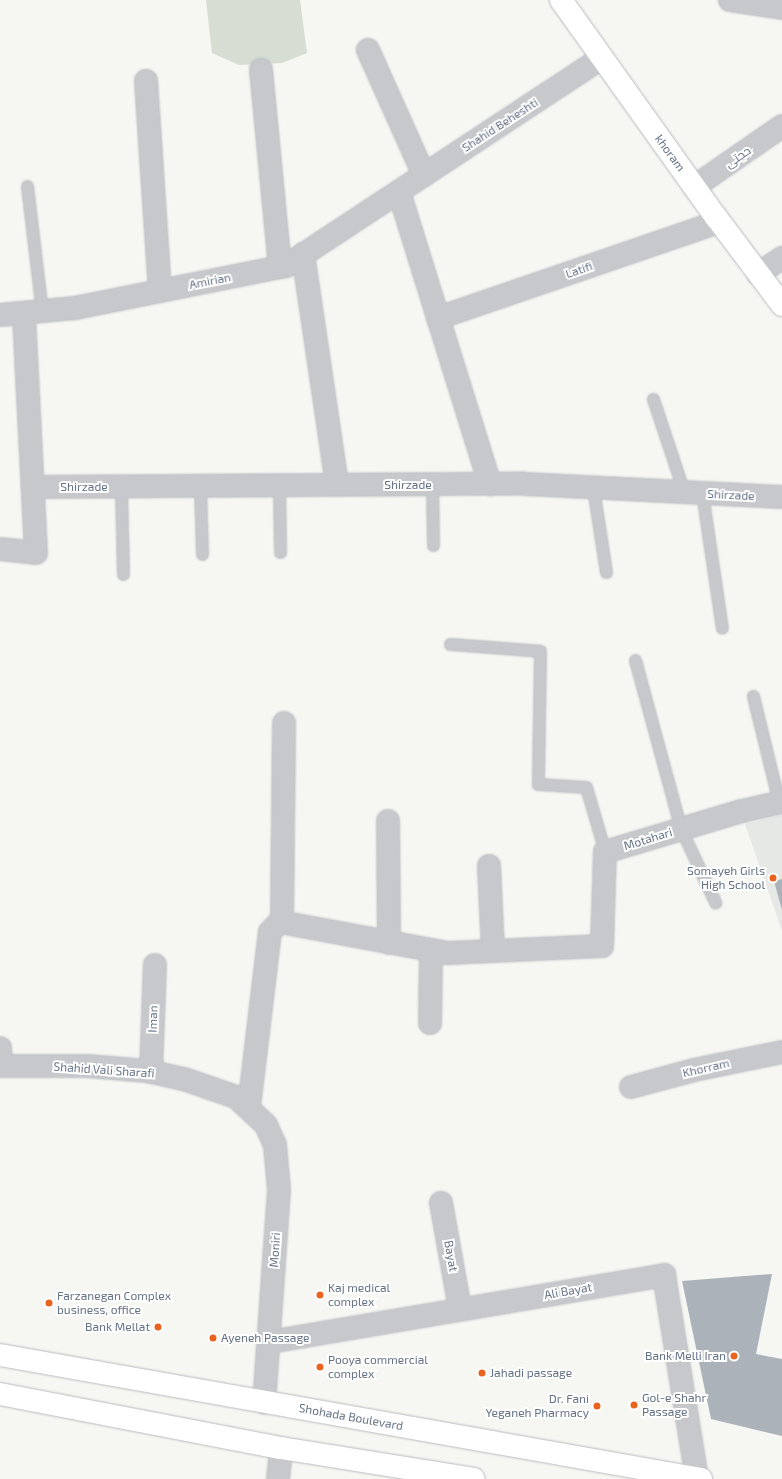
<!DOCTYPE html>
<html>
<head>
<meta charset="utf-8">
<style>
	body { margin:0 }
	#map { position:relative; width:782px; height:1479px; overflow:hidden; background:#f6f6f2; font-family:"Exo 2",Cairo,sans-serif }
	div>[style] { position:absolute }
	.built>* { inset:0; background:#e6e8e6 }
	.green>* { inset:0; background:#d6ddd3 }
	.building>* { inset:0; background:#abb2b9 }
	.roads { filter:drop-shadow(0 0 1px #b8bbc1) drop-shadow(0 0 1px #b8bbc1) }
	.lane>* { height:11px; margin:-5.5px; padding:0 5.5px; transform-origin:5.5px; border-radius:5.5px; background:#c6c8cc }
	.street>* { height:22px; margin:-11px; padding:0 11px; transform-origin:11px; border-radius:11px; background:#c6c8cc }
	.secondary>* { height:22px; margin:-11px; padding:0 11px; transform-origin:11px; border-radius:11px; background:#fff }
	.dots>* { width:11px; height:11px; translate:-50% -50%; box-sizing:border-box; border:2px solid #fff; border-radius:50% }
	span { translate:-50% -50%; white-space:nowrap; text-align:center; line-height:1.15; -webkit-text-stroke:4px #fff; paint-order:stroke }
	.street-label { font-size:12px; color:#647285 }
	.poi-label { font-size:12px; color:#647285 }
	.right { translate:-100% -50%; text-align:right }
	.left { translate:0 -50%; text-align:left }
</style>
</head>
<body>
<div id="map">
	<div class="built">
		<i style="clip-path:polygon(782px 815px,782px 931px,745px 824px)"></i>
	</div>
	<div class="green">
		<i style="clip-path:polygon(206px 0,300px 0,307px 53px,282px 63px,239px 65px,212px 53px)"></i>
	</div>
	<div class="building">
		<i style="clip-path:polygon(782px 879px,782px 910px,774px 881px)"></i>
		<i style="clip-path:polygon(772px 1274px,756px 1354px,782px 1359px,782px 1436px,711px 1419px,682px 1281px)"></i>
	</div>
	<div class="roads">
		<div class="lane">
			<i style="left:27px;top:186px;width:126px;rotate:83.2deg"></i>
			<i style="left:653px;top:399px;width:98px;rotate:71.6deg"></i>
			<i style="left:279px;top:485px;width:67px;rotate:89.1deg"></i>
			<i style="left:432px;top:485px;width:60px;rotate:89deg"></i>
			<i style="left:200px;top:486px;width:68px;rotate:88.3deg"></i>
			<i style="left:121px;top:487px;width:87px;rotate:88.7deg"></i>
			<i style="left:593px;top:488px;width:85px;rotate:81.2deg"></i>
			<i style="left:702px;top:493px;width:136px;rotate:81.6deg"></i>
			<i style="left:450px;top:644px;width:90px;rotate:4.4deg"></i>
			<i style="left:540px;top:651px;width:133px;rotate:90.9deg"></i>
			<i style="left:538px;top:784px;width:48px;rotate:3.6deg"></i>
			<i style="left:586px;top:787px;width:68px;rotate:73.7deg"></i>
			<i style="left:635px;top:660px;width:175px;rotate:74.8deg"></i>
			<i style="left:681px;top:829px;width:81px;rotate:65deg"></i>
			<i style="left:753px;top:696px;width:110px;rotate:76.3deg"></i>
		</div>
		<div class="street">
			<i style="left:730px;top:0;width:53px;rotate:8.7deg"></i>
			<i style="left:368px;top:50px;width:137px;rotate:65.9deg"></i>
			<i style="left:261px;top:70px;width:198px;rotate:84.5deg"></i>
			<i style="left:146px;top:81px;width:210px;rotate:86.2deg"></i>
			<i style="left:694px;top:187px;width:107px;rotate:-34.7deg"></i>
			<i style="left:399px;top:192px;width:306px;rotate:72.7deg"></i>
			<i style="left:303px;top:254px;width:233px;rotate:81.6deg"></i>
			<i style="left:758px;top:274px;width:29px;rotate:-34deg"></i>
			<i style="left:0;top:315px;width:75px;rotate:-5.3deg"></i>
			<i style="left:75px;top:308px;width:215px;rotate:-11.3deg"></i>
			<i style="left:286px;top:266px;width:378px;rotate:-33.4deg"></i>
			<i style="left:438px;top:318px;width:297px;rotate:-18.9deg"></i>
			<i style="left:33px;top:487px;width:491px;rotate:-0.4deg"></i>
			<i style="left:524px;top:484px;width:258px;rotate:2.9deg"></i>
			<i style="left:0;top:549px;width:36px;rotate:6deg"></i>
			<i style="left:36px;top:553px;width:240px;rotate:-92.9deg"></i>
			<i style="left:388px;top:821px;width:122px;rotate:89.5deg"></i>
			<i style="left:489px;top:866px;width:85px;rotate:87.3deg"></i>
			<i style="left:280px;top:922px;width:171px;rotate:10.5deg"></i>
			<i style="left:448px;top:953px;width:154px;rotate:-2.6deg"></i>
			<i style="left:602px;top:946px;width:94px;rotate:-88.2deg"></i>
			<i style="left:605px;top:852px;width:143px;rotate:-16.7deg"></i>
			<i style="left:742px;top:811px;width:41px;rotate:-12.7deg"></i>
			<i style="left:430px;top:1023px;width:73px;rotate:-89.2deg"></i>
			<i style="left:0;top:1048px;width:18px;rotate:87deg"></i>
			<i style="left:0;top:1066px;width:87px"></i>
			<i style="left:87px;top:1066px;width:61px;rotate:4.7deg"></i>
			<i style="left:148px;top:1071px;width:37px;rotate:13deg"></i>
			<i style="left:184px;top:1079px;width:55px;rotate:19.1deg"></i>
			<i style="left:236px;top:1097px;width:41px;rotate:43deg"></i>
			<i style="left:266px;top:1125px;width:22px;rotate:66deg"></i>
			<i style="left:275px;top:1145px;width:45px;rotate:84.9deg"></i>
			<i style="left:279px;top:1190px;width:213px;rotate:94deg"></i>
			<i style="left:151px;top:1072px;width:107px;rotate:-87.9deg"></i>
			<i style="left:631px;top:1087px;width:65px;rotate:-15.1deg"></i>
			<i style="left:694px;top:1070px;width:90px;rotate:-11.6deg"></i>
			<i style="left:249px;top:1107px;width:176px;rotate:-83.2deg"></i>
			<i style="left:270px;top:932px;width:18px;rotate:-47deg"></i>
			<i style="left:282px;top:919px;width:196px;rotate:-89.4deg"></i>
			<i style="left:441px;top:1203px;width:108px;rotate:79.8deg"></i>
			<i style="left:269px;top:1342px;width:401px;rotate:-9.6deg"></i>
			<i style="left:664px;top:1275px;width:206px;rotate:80.8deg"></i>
			<i style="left:278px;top:1479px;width:31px;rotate:-84deg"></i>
		</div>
		<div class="secondary">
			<i style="left:561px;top:0;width:267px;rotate:54.5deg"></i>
			<i style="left:716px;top:217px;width:110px;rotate:53.1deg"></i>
			<i style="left:0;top:1355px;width:712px;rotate:10.03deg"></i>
			<i style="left:0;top:1394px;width:286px;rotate:10.9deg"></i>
			<i style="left:281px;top:1448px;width:195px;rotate:9.1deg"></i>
		</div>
	</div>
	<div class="dots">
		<i style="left:773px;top:878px;background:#e9631f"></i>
		<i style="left:320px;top:1295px;background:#e9631f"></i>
		<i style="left:49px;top:1303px;background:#e9631f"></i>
		<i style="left:158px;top:1327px;background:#e9631f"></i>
		<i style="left:213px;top:1338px;background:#e9631f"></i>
		<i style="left:734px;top:1356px;background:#e9631f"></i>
		<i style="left:320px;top:1367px;background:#e9631f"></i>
		<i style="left:482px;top:1373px;background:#e9631f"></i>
		<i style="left:634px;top:1405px;background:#e9631f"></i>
		<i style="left:597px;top:1406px;background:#e9631f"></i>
	</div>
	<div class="street-label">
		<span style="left:500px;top:125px;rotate:-33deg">Shahid Beheshti</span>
		<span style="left:670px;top:153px;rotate:54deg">khoram</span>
		<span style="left:738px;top:157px;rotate:-35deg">حجتی</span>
		<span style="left:579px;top:270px;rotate:-19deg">Latifi</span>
		<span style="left:210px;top:281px;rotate:-11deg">Amirian</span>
		<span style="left:408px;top:485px">Shirzade</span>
		<span style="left:84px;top:487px">Shirzade</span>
		<span style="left:731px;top:495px;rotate:3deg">Shirzade</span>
		<span style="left:648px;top:839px;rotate:-17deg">Motahari</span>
		<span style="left:153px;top:1019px;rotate:-88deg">Iman</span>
		<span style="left:706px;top:1068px;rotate:-13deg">Khorram</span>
		<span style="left:104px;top:1070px;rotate:4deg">Shahid Vali Sharafi</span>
		<span style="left:275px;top:1250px;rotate:-86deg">Moniri</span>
		<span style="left:451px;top:1256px;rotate:80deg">Bayat</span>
		<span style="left:568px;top:1291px;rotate:-10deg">Ali Bayat</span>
		<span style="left:351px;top:1417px;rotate:10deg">Shohada Boulevard</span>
	</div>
	<div class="poi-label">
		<span class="right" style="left:765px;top:878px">Somayeh Girls<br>High School</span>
		<span class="left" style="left:328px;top:1295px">Kaj medical<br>complex</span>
		<span class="left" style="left:57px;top:1303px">Farzanegan Complex<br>business, office</span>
		<span class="right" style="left:150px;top:1327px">Bank Mellat</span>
		<span class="left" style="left:221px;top:1338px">Ayeneh Passage</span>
		<span class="right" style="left:726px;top:1356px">Bank Melli Iran</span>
		<span class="left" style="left:328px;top:1367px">Pooya commercial<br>complex</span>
		<span class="left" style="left:490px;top:1373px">Jahadi passage</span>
		<span class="left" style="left:642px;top:1405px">Gol-e Shahr<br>Passage</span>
		<span class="right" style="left:589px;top:1406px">Dr. Fani<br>Yeganeh Pharmacy</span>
	</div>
</div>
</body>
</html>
